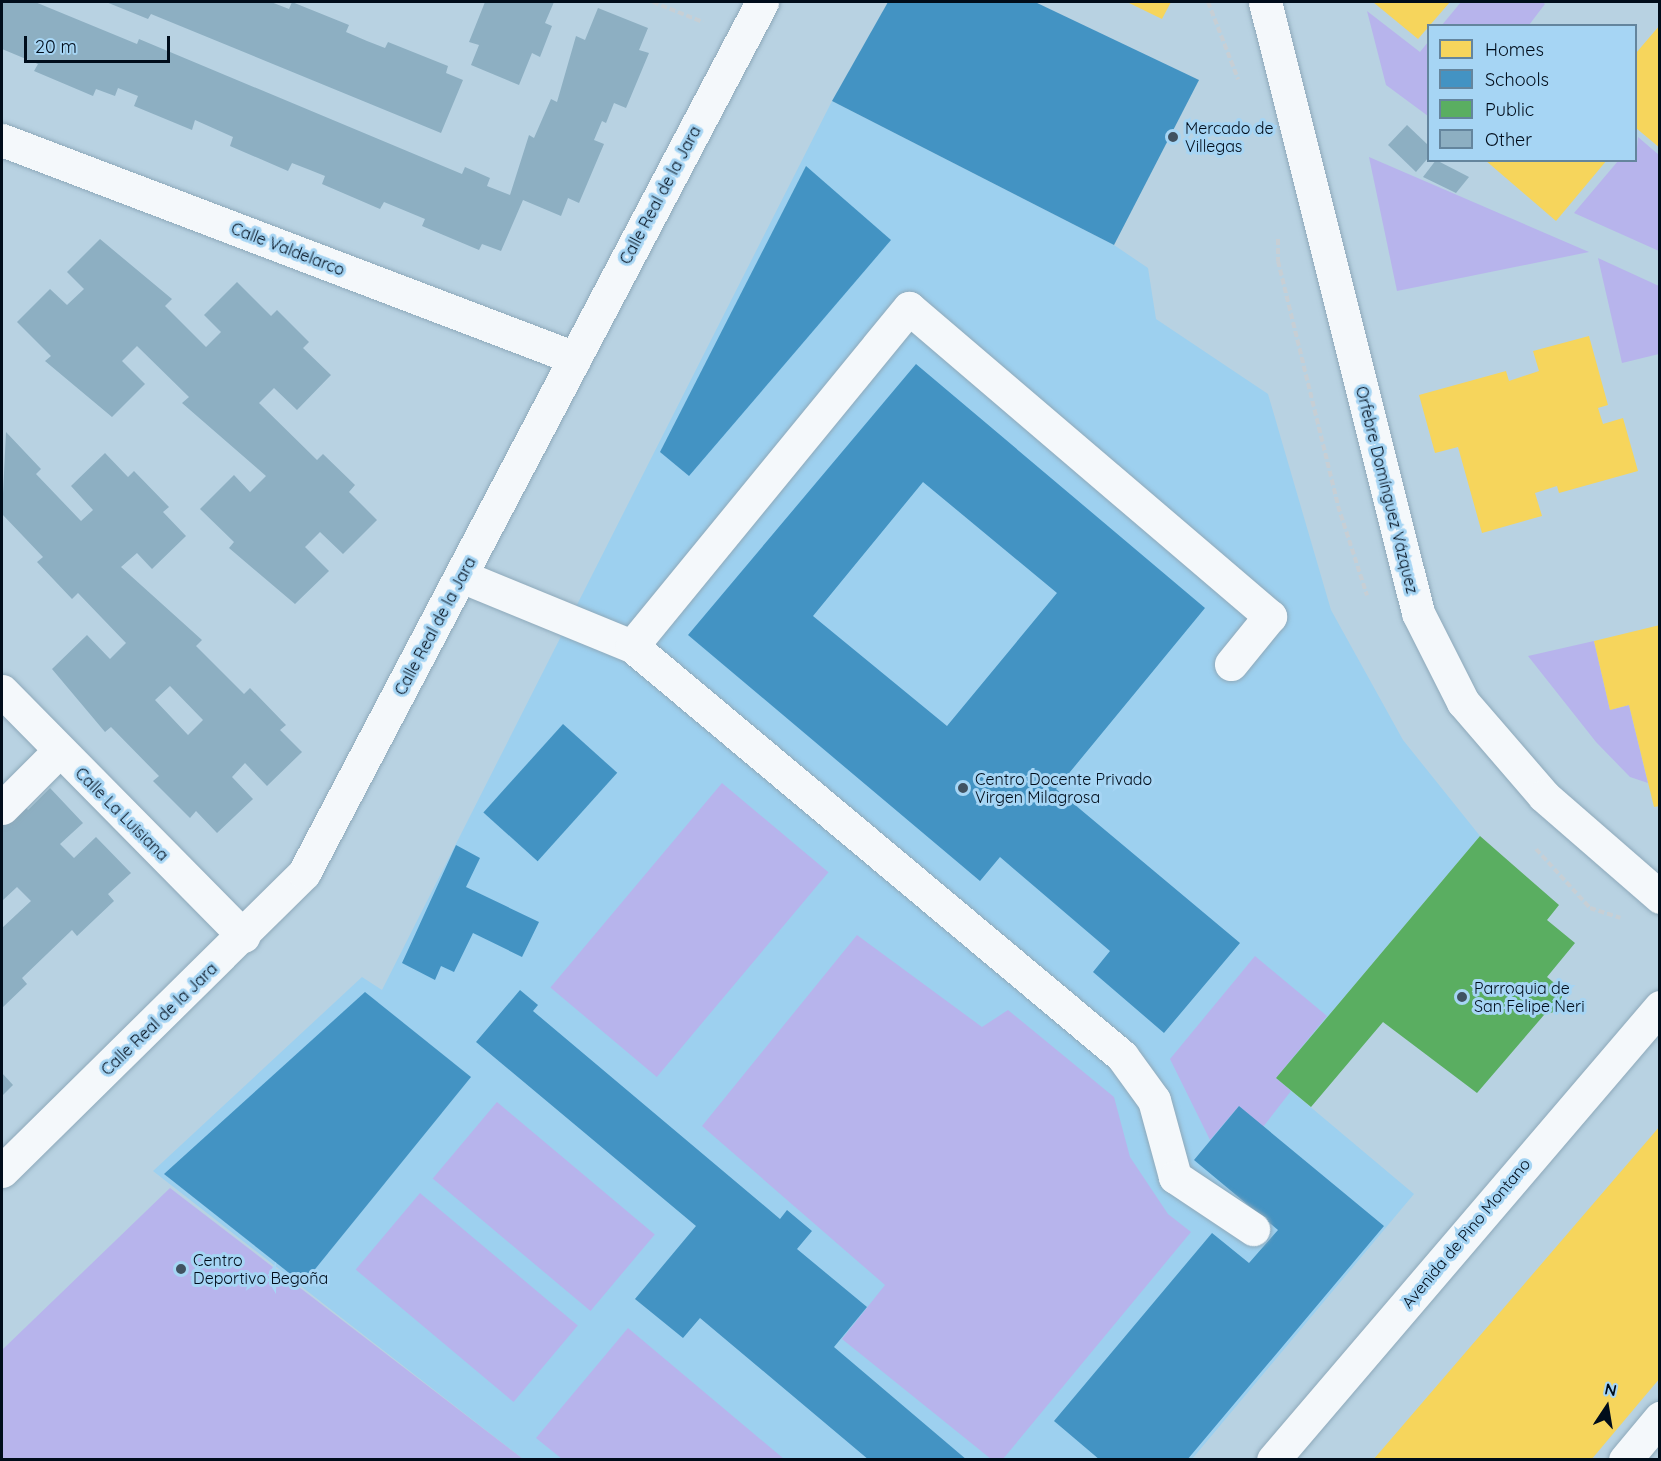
<!DOCTYPE html>
<html>
<head>
<meta charset="utf-8">
<style>
	body { margin:0 }
	#map { position:relative; width:1661px; height:1461px; overflow:hidden; background:#b8d2e2; font-family:Quicksand,sans-serif }
	div>[style] { position:absolute }
	.built>* { inset:0; background:#9dd0ef }
	.green>* { inset:0; background:#b7b4ec; transform-origin:0 0 }
	.homes>* { inset:0; background:#f6d55c }
	.schools>* { inset:0; background:#4393c3; transform-origin:0 0 }
	.public>* { inset:0; background:#5aae61 }
	.building>* { inset:0; background:#8dafc2 }
	.path>* { height:4px; margin-top:-2px; transform-origin:0; background:repeating-linear-gradient(90deg,#c7cfd5 0 6px,transparent 0 9px) }
	.roads { filter:drop-shadow(0 0 2px #8ea9ba) drop-shadow(0 0 2px #8ea9ba) }
	.minor>* { height:33px; margin:-16.5px; padding:0 16.5px; transform-origin:16.5px; border-radius:16.5px; background:#f4f8fb }
	.dots>* { width:16px; height:16px; translate:-50% -50%; box-sizing:border-box; border:3px solid #a6d5f4; border-radius:50% }
	span { translate:-50% -50%; white-space:nowrap; text-align:center; line-height:1.15; -webkit-text-stroke:6px #a6d5f4; paint-order:stroke }
	.poi-label { font-size:16px; color:#000d1b }
	.left { translate:0 -50%; text-align:left }
	.street-label { font-size:16px; color:#000d1b }
	.frame { position:absolute; inset:0; border:3px solid #000d1b; pointer-events:none }
	.legend { position:absolute; left:1427px; top:24px; width:210px; height:138px; box-sizing:border-box; background:#a6d5f4; border:2px solid #64859d; margin:0; padding:8px 10px; list-style:none; font-size:18px; color:#000d1b }
	.legend li { display:flex; align-items:center; gap:12px; height:30px }
	.legend b { width:30px; border:2px solid #64859d }
	.north { position:absolute; left:1577px; top:1377px; width:60px; height:60px; -webkit-text-stroke:4px #a6d5f4; paint-order:stroke; rotate:12deg; font-size:16px; font-weight:700; line-height:24px; text-align:center; color:#000d1b }
	.north::after { content:''; display:block; margin:auto; width:21px; height:27px; background:#000d1b; clip-path:polygon(50% 0,100% 100%,50% 72%,0 100%) }
	.scale { position:absolute; left:24px; top:36px; width:146px; height:27px; box-sizing:border-box; border:3px solid #000d1b; border-top:0; padding-left:8px; font-size:18px; line-height:21px; white-space:nowrap; color:#000d1b; -webkit-text-stroke:4px #a6d5f4; paint-order:stroke }
</style>
</head>
<body>
<div id="map">
	<div class="built">
		<i style="clip-path:polygon(832px 101px,1114px 245px,1148px 268px,1156px 319px,1268px 394px,1331px 610px,1403px 740px,1480px 836px,1276px 1078px,1414px 1194px,1192px 1459px,523px 1459px,153px 1171px,362px 977px,382px 990px)"></i>
	</div>
	<div class="green">
		<i style="clip-path:polygon(1461px 2px,1542px 2px,1545px 4px,1529px 25px,1442px 25px)"></i>
		<i style="clip-path:polygon(1367px 11px,1420px 52px,1428px 42px,1428px 116px,1386px 85px)"></i>
		<i style="clip-path:polygon(1638px 137px,1659px 155px,1659px 251px,1574px 213px,1618px 161px,1636px 160px)"></i>
		<i style="clip-path:polygon(1369px 157px,1589px 252px,1397px 291px)"></i>
		<i style="clip-path:polygon(1598px 258px,1659px 286px,1659px 354px,1622px 363px)"></i>
		<i style="clip-path:polygon(1594px 641px,1610px 710px,1629px 705px,1648px 783px,1630px 777px,1596px 742px,1528px 656px)"></i>
		<i style="left:722px;top:783px;width:139px;height:267px;rotate:40deg"></i>
		<i style="clip-path:polygon(857px 935px,982px 1027px,1008px 1010px,1114px 1097px,1130px 1157px,1168px 1214px,1191px 1232px,1003px 1459px,991px 1459px,842px 1339px,885px 1285px,702px 1126px)"></i>
		<i style="clip-path:polygon(1255px 956px,1327px 1016px,1276px 1078px,1291px 1091px,1263px 1127px,1239px 1106px,1210px 1140px,1170px 1059px)"></i>
		<i style="left:497px;top:1102px;width:206px;height:100px;rotate:40deg"></i>
		<i style="clip-path:polygon(170px 1188px,523px 1459px,2px 1459px,2px 1350px)"></i>
		<i style="left:420px;top:1193px;width:206px;height:100px;rotate:40deg"></i>
		<i style="clip-path:polygon(628px 1328px,784px 1459px,562px 1459px,536px 1438px)"></i>
	</div>
	<div class="homes">
		<i style="clip-path:polygon(1127px 2px,1171px 2px,1162px 19px)"></i>
		<i style="clip-path:polygon(1373px 2px,1450px 2px,1418px 39px)"></i>
		<i style="clip-path:polygon(1660px 25px,1660px 148px,1636px 128px,1636px 53px)"></i>
		<i style="clip-path:polygon(1485px 160px,1607px 160px,1556px 221px)"></i>
		<i style="clip-path:polygon(1589px 336px,1608px 405px,1598px 408px,1603px 424px,1623px 418px,1638px 471px,1559px 493px,1557px 486px,1535px 493px,1542px 516px,1482px 533px,1458px 447px,1435px 453px,1419px 395px,1506px 371px,1509px 381px,1539px 371px,1533px 351px)"></i>
		<i style="clip-path:polygon(1660px 625px,1660px 806px,1654px 807px,1629px 705px,1610px 710px,1594px 641px)"></i>
		<i style="clip-path:polygon(1660px 1126px,1660px 1378px,1591px 1460px,1373px 1460px)"></i>
	</div>
	<div class="schools">
		<i style="clip-path:polygon(888px 2px,1035px 2px,1199px 80px,1114px 245px,832px 101px)"></i>
		<i style="clip-path:polygon(806px 166px,891px 240px,689px 476px,660px 452px)"></i>
		<i style="clip-path:polygon(evenodd,916px 364px,1205px 608px,1056px 789px,1240px 943px,1164px 1033px,1093px 972px,1110px 951px,1000px 857px,980px 881px,688px 635px,916px 364px,923px 482px,1057px 593px,947px 726px,813px 616px,923px 482px)"></i>
		<i style="left:563px;top:724px;width:73px;height:119px;rotate:42deg"></i>
		<i style="clip-path:polygon(456px 845px,480px 858px,466px 887px,539px 922px,522px 957px,473px 933px,454px 972px,441px 966px,435px 980px,402px 963px)"></i>
		<i style="clip-path:polygon(520px 990px,538px 1005px,533px 1011px,780px 1219px,787px 1210px,812px 1231px,797px 1249px,867px 1307px,834px 1347px,967px 1460px,869px 1460px,700px 1318px,683px 1338px,635px 1299px,696px 1226px,476px 1042px)"></i>
		<i style="clip-path:polygon(365px 992px,471px 1077px,303px 1284px,164px 1174px)"></i>
		<i style="clip-path:polygon(1239px 1106px,1384px 1226px,1187px 1460px,1100px 1460px,1054px 1421px,1212px 1233px,1249px 1263px,1278px 1230px,1194px 1160px)"></i>
	</div>
	<div class="public">
		<i style="clip-path:polygon(1480px 836px,1559px 905px,1547px 920px,1575px 943px,1547px 977px,1563px 990px,1560px 1010px,1544px 1015px,1477px 1093px,1383px 1022px,1311px 1107px,1276px 1078px)"></i>
	</div>
	<div class="building">
		<i style="clip-path:polygon(2px 2px,35px 2px,137px 44px,139px 39px,462px 174px,465px 167px,490px 178px,487px 186px,510px 195px,529px 135px,534px 138px,551px 99px,557px 102px,576px 36px,585px 40px,598px 8px,648px 28px,639px 50px,649px 53px,626px 108px,614px 103px,606px 123px,602px 121px,594px 140px,604px 144px,579px 203px,568px 198px,561px 216px,523px 200px,501px 251px,482px 244px,479px 250px,422px 226px,425px 219px,384px 202px,380px 209px,322px 184px,325px 176px,310px 170px,292px 163px,288px 171px,230px 146px,233px 137px,195px 120px,192px 130px,134px 106px,138px 96px,118px 88px,115px 96px,96px 89px,93px 96px,34px 71px,38px 64px,2px 49px)"></i>
		<i style="clip-path:polygon(106px 2px,271px 2px,289px 9px,292px 2px,349px 25px,346px 32px,367px 41px,385px 48px,388px 42px,448px 66px,446px 73px,463px 80px,441px 133px,151px 14px,148px 19px)"></i>
		<i style="clip-path:polygon(485px 2px,554px 2px,545px 23px,552px 26px,540px 57px,532px 53px,519px 85px,471px 65px,479px 45px,469px 42px)"></i>
		<i style="clip-path:polygon(1407px 125px,1428px 145px,1428px 158px,1416px 172px,1388px 145px)"></i>
		<i style="clip-path:polygon(1436px 160px,1469px 177px,1456px 193px,1423px 177px)"></i>
		<i style="clip-path:polygon(100px 239px,172px 299px,165px 306px,206px 347px,221px 332px,204px 315px,237px 282px,271px 316px,277px 310px,309px 342px,303px 348px,331px 375px,297px 410px,274px 388px,259px 403px,317px 460px,323px 454px,355px 485px,349px 492px,377px 520px,343px 554px,320px 532px,305px 547px,329px 571px,295px 604px,229px 548px,234px 542px,200px 509px,234px 475px,250px 492px,266px 476px,182px 403px,189px 397px,137px 346px,122px 361px,145px 384px,112px 417px,45px 361px,51px 356px,17px 322px,50px 289px,67px 305px,84px 289px,67px 272px)"></i>
		<i style="clip-path:polygon(evenodd,6px 432px,41px 469px,36px 474px,81px 521px,93px 510px,71px 486px,105px 453px,128px 477px,134px 471px,169px 507px,163px 512px,186px 536px,152px 569px,137px 553px,121px 567px,202px 640px,196px 646px,244px 694px,250px 688px,286px 725px,280px 730px,302px 752px,267px 786px,245px 763px,232px 777px,253px 799px,217px 833px,196px 811px,190px 818px,153px 781px,159px 776px,111px 727px,105px 732px,52px 669px,87px 635px,110px 659px,126px 643px,78px 593px,72px 599px,37px 562px,43px 557px,2px 514px,6px 432px,170px 686px,203px 720px,188px 735px,155px 700px,170px 686px)"></i>
		<i style="clip-path:polygon(50px 788px,83px 823px,60px 844px,74px 858px,96px 837px,131px 873px,108px 894px,114px 901px,77px 936px,72px 930px,22px 978px,27px 984px,2px 1008px,2px 928px,31px 901px,17px 887px,2px 901px,2px 822px,22px 803px,28px 810px)"></i>
		<i style="clip-path:polygon(2px 1073px,13px 1085px,2px 1096px)"></i>
	</div>
	<div class="path">
		<i style="left:653px;top:2px;width:54px;rotate:21.8deg"></i>
		<i style="left:1208px;top:2px;width:83px;rotate:68.7deg"></i>
		<i style="left:1278px;top:239px;width:22px;rotate:90deg"></i>
		<i style="left:1278px;top:261px;width:252px;rotate:76.2deg"></i>
		<i style="left:1338px;top:506px;width:94px;rotate:72deg"></i>
		<i style="left:1536px;top:849px;width:80px;rotate:47.5deg"></i>
		<i style="left:1590px;top:908px;width:32px;rotate:18deg"></i>
	</div>
	<div class="roads">
		<div class="minor">
			<i style="left:1265px;top:2px;width:630px;rotate:75.94deg"></i>
			<i style="left:1418px;top:613px;width:100px;rotate:63.2deg"></i>
			<i style="left:1463px;top:702px;width:124px;rotate:49.2deg"></i>
			<i style="left:1544px;top:796px;width:154px;rotate:41deg"></i>
			<i style="left:2px;top:140px;width:613px;rotate:20.83deg"></i>
			<i style="left:461px;top:576px;width:185px;rotate:22.3deg"></i>
			<i style="left:632px;top:646px;width:639px;rotate:39.92deg"></i>
			<i style="left:1122px;top:1056px;width:54px;rotate:54deg"></i>
			<i style="left:1154px;top:1100px;width:80px;rotate:74.7deg"></i>
			<i style="left:1175px;top:1177px;width:94px;rotate:33.7deg"></i>
			<i style="left:632px;top:646px;width:437px;rotate:-50.7deg"></i>
			<i style="left:909px;top:308px;width:475px;rotate:40.5deg"></i>
			<i style="left:1270px;top:616px;width:62px;rotate:129.1deg"></i>
			<i style="left:2px;top:691px;width:344px;rotate:45.4deg"></i>
			<i style="left:2px;top:808px;width:81px;rotate:-45deg"></i>
			<i style="left:2px;top:1171px;width:424px;rotate:-44.6deg"></i>
			<i style="left:304px;top:873px;width:984px;rotate:-62.26deg"></i>
			<i style="left:1273px;top:1460px;width:596px;rotate:-49.49deg"></i>
			<i style="left:1625px;top:1460px;width:55px;rotate:-50.2deg"></i>
		</div>
	</div>
	<div class="dots">
		<i style="left:1173px;top:137px;background:#405261"></i>
		<i style="left:963px;top:788px;background:#405261"></i>
		<i style="left:1462px;top:997px;background:#405261"></i>
		<i style="left:181px;top:1269px;background:#405261"></i>
	</div>
	<div class="poi-label">
		<span class="left" style="left:1185px;top:137px">Mercado de<br>Villegas</span>
		<span class="left" style="left:975px;top:788px">Centro Docente Privado<br>Virgen Milagrosa</span>
		<span class="left" style="left:1474px;top:997px">Parroquia de<br>San Felipe Neri</span>
		<span class="left" style="left:193px;top:1269px">Centro<br>Deportivo Begoña</span>
	</div>
	<div class="street-label">
		<span style="left:660px;top:195px;rotate:-62deg">Calle Real de la Jara</span>
		<span style="left:288px;top:249px;rotate:21deg">Calle Valdelarco</span>
		<span style="left:1387px;top:490px;rotate:76deg">Orfebre Domínguez Vázquez</span>
		<span style="left:435px;top:626px;rotate:-62deg">Calle Real de la Jara</span>
		<span style="left:122px;top:814px;rotate:45deg">Calle La Luisiana</span>
		<span style="left:159px;top:1019px;rotate:-44deg">Calle Real de la Jara</span>
		<span style="left:1466px;top:1233px;rotate:-50deg">Avenida de Pino Montano</span>
	</div>
	<div class="frame"></div>
	<ul class="legend">
	<li><b style="height:16px;background:#f6d55c"></b>Homes</li>
	<li><b style="height:16px;background:#4393c3"></b>Schools</li>
	<li><b style="height:16px;background:#5aae61"></b>Public</li>
	<li><b style="height:16px;background:#8dafc2"></b>Other</li>
	</ul>
	<div class="north">N</div>
	<div class="scale">20 m</div>
</div>
</body>
</html>
